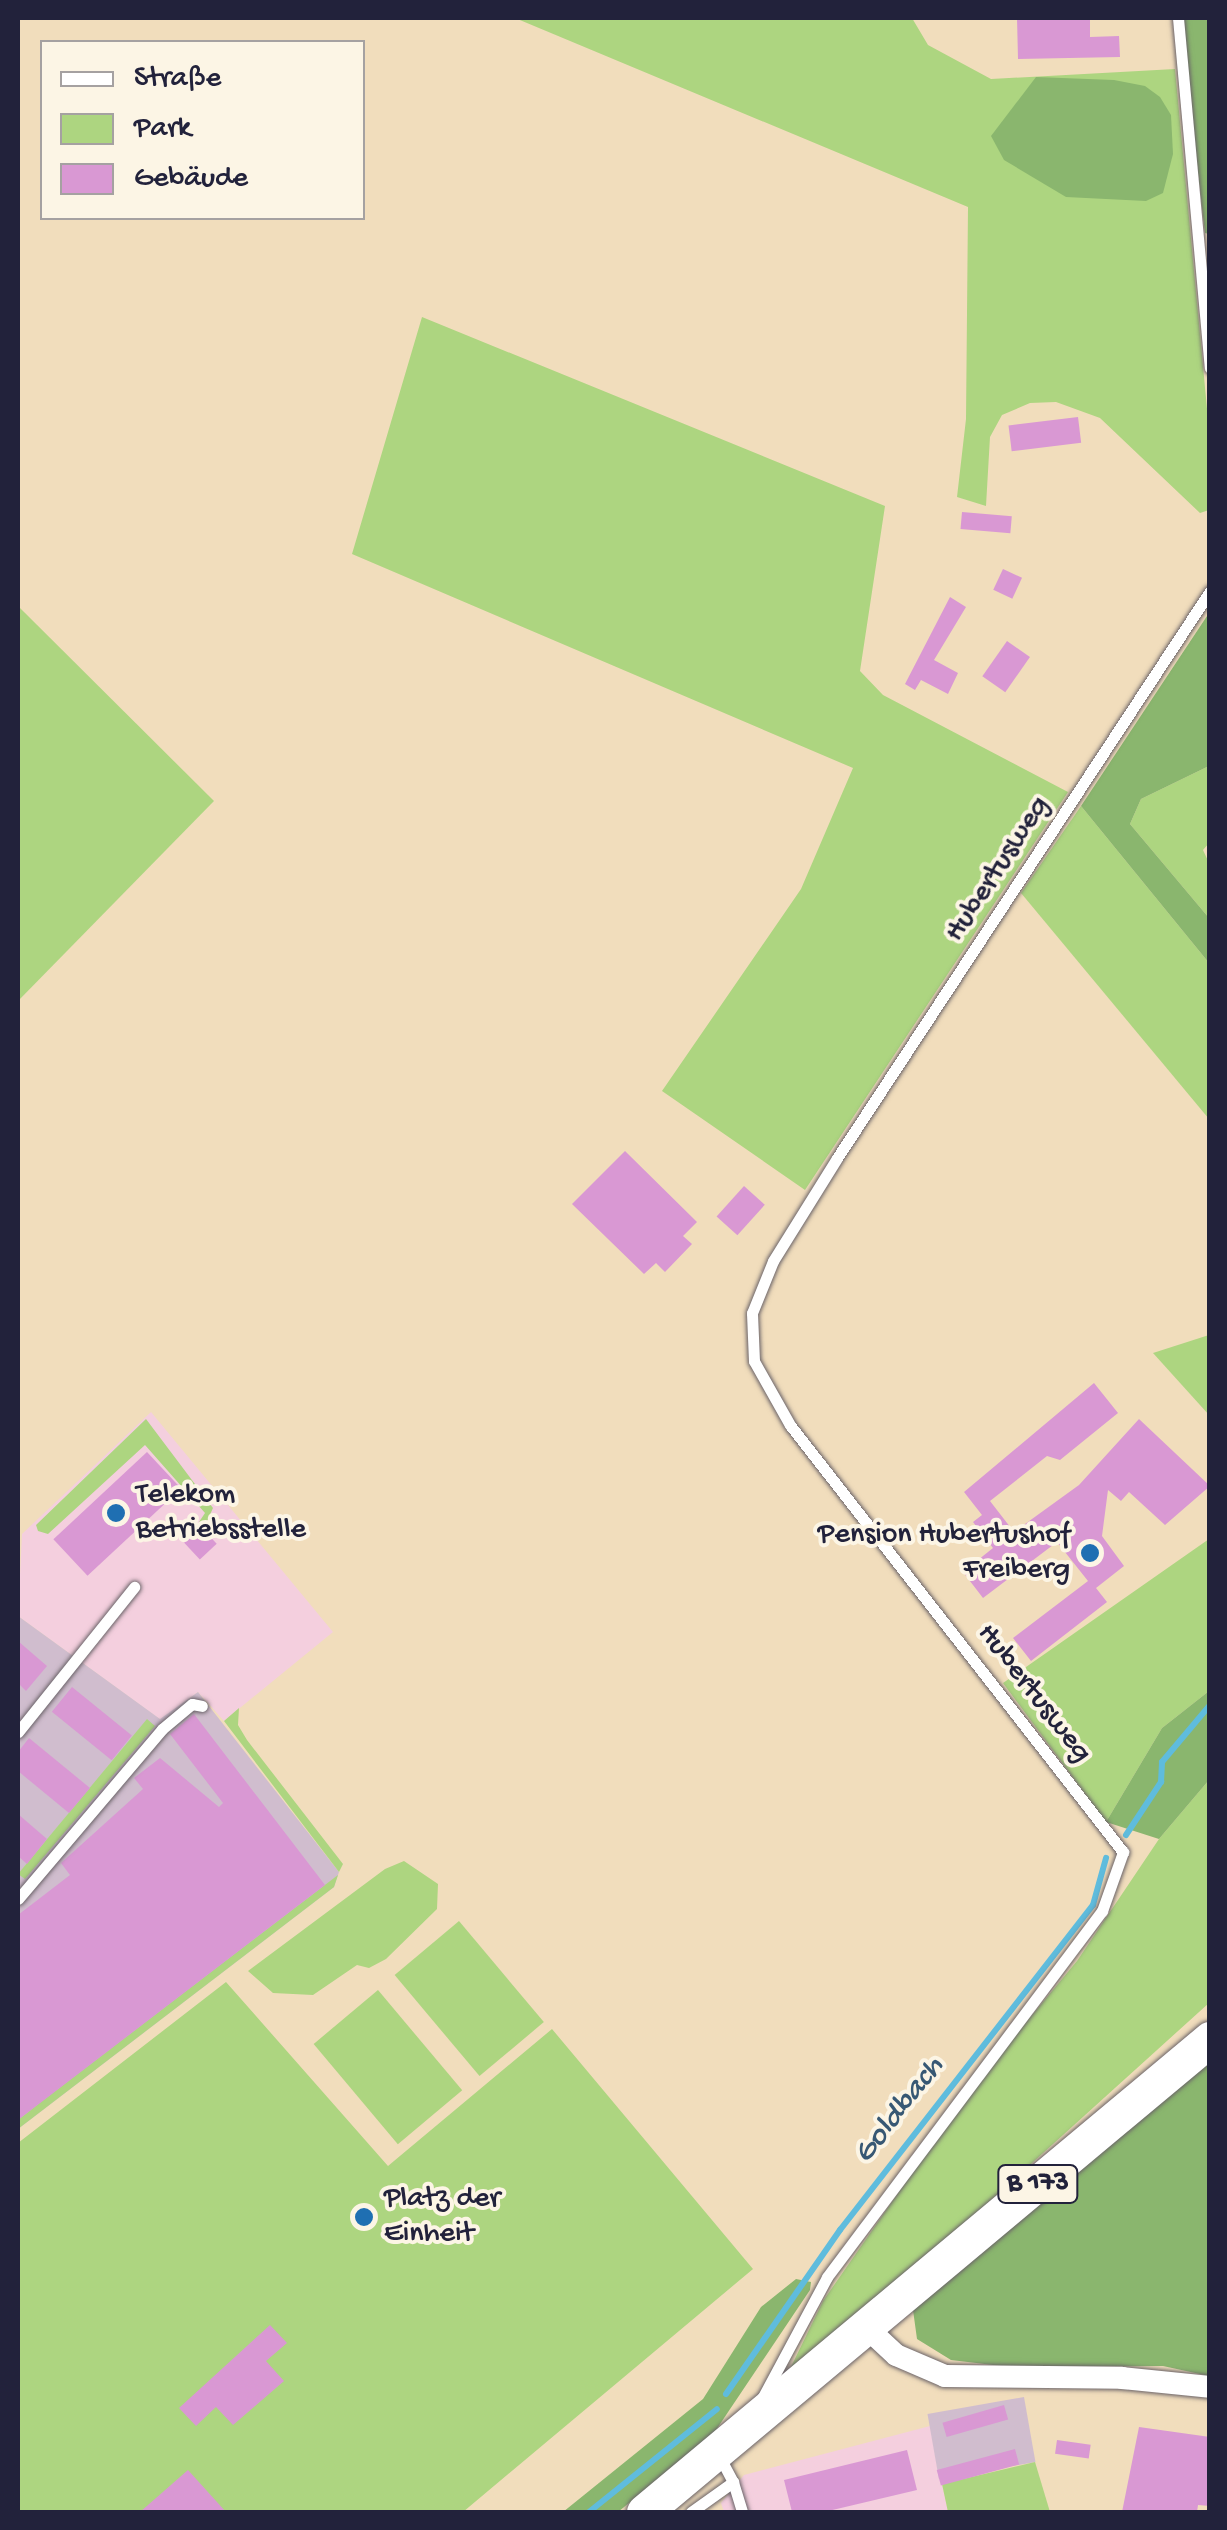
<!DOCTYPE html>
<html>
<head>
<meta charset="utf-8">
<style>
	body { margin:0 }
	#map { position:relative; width:1227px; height:2530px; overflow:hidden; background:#f1ddbc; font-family:"Gochi Hand",sans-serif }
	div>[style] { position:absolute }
	.built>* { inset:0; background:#f4cfde }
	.industrial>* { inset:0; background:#d0bdce; transform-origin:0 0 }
	.green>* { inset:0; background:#add580; transform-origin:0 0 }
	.forest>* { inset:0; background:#8ab66e }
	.stream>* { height:6px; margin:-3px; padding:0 3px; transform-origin:3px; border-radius:3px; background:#5fbcdd }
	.building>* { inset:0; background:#d998d3; transform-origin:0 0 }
	.roads { filter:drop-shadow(0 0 2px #6a6368) drop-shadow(0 0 2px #6a6368) }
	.service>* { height:11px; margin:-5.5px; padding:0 5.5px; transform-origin:5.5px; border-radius:5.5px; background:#fff }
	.minor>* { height:22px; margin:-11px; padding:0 11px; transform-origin:11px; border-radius:11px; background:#fff }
	.primary>* { height:35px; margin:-17.5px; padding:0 17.5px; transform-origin:17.5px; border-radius:17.5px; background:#fff }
	.dots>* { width:28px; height:28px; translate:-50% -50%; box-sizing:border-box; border:5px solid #fcf5e5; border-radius:50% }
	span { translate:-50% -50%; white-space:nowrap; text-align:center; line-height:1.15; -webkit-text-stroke:8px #fcf5e5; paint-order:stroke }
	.shield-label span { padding:2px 8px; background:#fcf5e5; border:2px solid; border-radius:8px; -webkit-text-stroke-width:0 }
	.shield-label { font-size:28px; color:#22223b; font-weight:700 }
	.street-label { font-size:30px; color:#22223b }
	.poi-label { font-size:30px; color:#22223b }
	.left { translate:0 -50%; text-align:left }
	.right { translate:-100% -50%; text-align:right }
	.water-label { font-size:32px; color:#375874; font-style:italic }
	.frame { position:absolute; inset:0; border:20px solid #22223b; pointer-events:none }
	.legend { position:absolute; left:40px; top:40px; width:325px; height:180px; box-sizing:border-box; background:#fcf5e5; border:2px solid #a5a1a1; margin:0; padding:12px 18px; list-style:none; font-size:30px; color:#22223b }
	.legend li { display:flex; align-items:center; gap:20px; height:50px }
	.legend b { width:50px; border:2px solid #a5a1a1 }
</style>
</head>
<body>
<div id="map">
	<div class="built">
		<i style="clip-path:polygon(151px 1412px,333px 1632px,224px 1721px,198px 1692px,161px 1720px,18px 1616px,22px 1534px)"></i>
		<i style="clip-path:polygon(930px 2426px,948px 2512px,724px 2512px,721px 2503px,744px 2475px)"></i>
	</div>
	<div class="industrial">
		<i style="clip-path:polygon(18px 1616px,160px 1719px,198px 1692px,339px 1872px,334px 1887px,18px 2129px)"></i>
		<i style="left:1024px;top:2397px;width:66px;height:98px;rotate:80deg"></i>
	</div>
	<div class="green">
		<i style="clip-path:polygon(515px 18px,912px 18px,928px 45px,991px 79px,1175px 69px,1209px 430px,1209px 510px,1200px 513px,1100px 418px,1056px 402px,1030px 403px,1002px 415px,990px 437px,986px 506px,957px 497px,966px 419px,968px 207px)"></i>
		<i style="clip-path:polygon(422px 317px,885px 506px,860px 671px,883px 695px,1068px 792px,805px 1190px,662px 1091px,801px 889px,853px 768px,352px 554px)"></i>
		<i style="clip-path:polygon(18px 606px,214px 801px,18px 1001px)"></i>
		<i style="clip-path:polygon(1209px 766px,1209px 843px,1203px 850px,1209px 863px,1209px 918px,1130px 824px,1141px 799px)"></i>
		<i style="clip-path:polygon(1081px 806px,1209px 963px,1209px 1119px,1021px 893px)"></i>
		<i style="clip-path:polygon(1209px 1335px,1210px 1335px,1209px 1415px,1153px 1353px)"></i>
		<i style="clip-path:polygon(146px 1419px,213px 1508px,205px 1526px,199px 1522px,205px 1513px,145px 1445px,48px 1534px,38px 1531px,36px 1525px)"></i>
		<i style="clip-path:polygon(1209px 1539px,1209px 1691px,1162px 1728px,1106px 1822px,1003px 1683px)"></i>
		<i style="clip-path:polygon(239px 1708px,238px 1725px,247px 1740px,343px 1864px,339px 1872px,224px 1721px)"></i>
		<i style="clip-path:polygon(147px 1719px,155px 1726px,25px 1879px,18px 1874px)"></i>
		<i style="clip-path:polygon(1209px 1780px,1209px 2003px,917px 2267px,789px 2371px,823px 2301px,969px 2091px,1077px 1961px,1159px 1839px)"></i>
		<i style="clip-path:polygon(404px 1861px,438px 1884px,437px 1909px,386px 1959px,369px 1968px,357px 1965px,313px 1995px,273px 1993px,248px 1971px,385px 1869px)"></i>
		<i style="clip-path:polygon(338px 1875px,334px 1887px,18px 2129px,18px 2120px,38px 2104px)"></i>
		<i style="left:459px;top:1921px;width:132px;height:84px;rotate:50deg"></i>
		<i style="clip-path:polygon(226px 1982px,388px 2166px,552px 2029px,753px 2269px,463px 2512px,18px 2512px,18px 2143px)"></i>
		<i style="left:378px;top:1990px;width:131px;height:84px;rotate:50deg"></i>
		<i style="clip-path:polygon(1035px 2462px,1050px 2512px,948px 2512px,942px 2484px)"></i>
	</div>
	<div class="forest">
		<i style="clip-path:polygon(1180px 18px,1209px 18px,1209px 234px,1205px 233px)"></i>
		<i style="clip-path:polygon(1036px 77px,1114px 80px,1145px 86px,1160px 97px,1171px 115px,1173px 154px,1163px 193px,1146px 201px,1066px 197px,1004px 160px,991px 136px)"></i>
		<i style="clip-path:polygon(1209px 613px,1209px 766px,1141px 799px,1130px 824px,1209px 918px,1209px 963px,1081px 806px)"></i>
		<i style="clip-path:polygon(1209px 1691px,1209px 1780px,1159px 1839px,1106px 1822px,1162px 1728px)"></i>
		<i style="clip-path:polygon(1209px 2062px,1209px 2376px,1163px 2366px,1010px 2367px,951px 2360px,917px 2339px,913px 2310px,933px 2291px)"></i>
		<i style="clip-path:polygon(796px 2279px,811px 2282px,810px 2290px,714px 2433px,618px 2512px,563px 2512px,703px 2399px,761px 2307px)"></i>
	</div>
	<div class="stream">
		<i style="left:1126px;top:1835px;width:64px;rotate:-56.6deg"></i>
		<i style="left:1161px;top:1782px;width:20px;rotate:-87deg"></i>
		<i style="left:1162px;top:1762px;width:75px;rotate:-49.9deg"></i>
		<i style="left:726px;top:2394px;width:200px;rotate:-55.2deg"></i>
		<i style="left:840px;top:2230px;width:412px;rotate:-52.1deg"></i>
		<i style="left:1093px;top:1905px;width:49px;rotate:-74.5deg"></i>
		<i style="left:589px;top:2512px;width:164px;rotate:-38.8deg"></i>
	</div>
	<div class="building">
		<i style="clip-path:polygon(1017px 18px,1090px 18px,1090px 37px,1119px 36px,1120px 57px,1018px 59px)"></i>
		<i style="left:1078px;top:417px;width:26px;height:70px;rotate:83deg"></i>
		<i style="left:962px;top:512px;width:50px;height:17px;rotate:5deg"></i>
		<i style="left:1003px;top:569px;width:21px;height:23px;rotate:25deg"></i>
		<i style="clip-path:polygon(950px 597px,966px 607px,934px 660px,958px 673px,948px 694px,921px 680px,915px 690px,905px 684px)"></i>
		<i style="left:1007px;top:641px;width:28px;height:43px;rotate:35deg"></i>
		<i style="clip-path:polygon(625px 1151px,697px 1222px,683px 1236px,692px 1244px,665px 1272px,656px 1263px,644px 1274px,572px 1204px)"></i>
		<i style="left:744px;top:1186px;width:28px;height:41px;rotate:42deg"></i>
		<i style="clip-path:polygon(1094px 1383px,1118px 1413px,1060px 1460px,1047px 1456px,990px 1501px,1014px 1532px,1079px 1485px,1139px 1419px,1210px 1486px,1165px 1525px,1129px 1492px,1121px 1501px,1108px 1490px,1102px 1536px,1124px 1566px,1096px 1588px,1107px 1602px,1031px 1661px,1013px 1638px,1088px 1581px,1057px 1542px,983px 1598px,963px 1572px,993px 1548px,973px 1522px,982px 1515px,964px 1492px)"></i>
		<i style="left:147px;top:1452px;width:50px;height:128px;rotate:47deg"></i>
		<i style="left:201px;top:1527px;width:23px;height:23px;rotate:47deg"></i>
		<i style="clip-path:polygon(18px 1641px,47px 1666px,26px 1691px,18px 1683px)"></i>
		<i style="left:72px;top:1687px;width:77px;height:32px;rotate:39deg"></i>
		<i style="clip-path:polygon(194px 1714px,325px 1885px,18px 2120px,18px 1915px,70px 1875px,61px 1863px,143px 1789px,134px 1778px,160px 1758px,219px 1807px,223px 1803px,170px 1734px)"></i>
		<i style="clip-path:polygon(29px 1738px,90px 1788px,69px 1813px,18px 1771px,18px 1752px)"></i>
		<i style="clip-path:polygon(18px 1814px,47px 1839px,27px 1864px,18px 1856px)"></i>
		<i style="clip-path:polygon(270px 2325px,287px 2343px,266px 2361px,284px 2381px,233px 2425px,216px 2407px,196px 2426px,179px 2408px)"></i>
		<i style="left:1004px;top:2405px;width:15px;height:64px;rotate:74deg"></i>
		<i style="clip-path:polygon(1139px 2427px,1210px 2437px,1210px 2506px,1198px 2505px,1197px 2512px,1122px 2512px)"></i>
		<i style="left:1057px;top:2440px;width:34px;height:14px;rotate:8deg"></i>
		<i style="left:1015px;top:2449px;width:16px;height:81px;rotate:75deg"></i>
		<i style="clip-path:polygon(907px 2450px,917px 2490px,824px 2512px,792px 2512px,784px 2480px)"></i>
		<i style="clip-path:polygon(188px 2470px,226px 2512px,140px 2512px)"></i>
	</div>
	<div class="roads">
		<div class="service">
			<i style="left:1178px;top:18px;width:351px;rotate:84.8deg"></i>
			<i style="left:18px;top:1732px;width:186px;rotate:-51.3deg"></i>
			<i style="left:18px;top:1899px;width:223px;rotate:-49.7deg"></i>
			<i style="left:162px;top:1729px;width:39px;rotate:-40deg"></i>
			<i style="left:192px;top:1704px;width:10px;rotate:11deg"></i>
			<i style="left:759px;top:2404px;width:144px;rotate:-61.8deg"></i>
			<i style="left:827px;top:2277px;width:458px;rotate:-53.1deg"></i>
			<i style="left:1102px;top:1911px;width:63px;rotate:-70.4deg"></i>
			<i style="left:1123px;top:1852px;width:541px;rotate:-127.95deg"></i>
			<i style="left:790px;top:1425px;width:73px;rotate:-119.4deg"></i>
			<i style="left:754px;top:1361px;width:48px;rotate:-92.4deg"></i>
			<i style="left:752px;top:1313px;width:56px;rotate:-68deg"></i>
			<i style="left:773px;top:1261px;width:121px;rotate:-58.1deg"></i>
			<i style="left:837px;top:1158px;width:679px;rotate:-56.66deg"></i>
			<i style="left:733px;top:2482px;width:31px;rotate:73deg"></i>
			<i style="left:691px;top:2512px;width:52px;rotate:-35.5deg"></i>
			<i style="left:733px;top:2482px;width:30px;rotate:-118deg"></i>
		</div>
		<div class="minor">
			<i style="left:867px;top:2328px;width:40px;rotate:43deg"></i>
			<i style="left:896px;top:2355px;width:53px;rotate:23.2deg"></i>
			<i style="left:945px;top:2376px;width:177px;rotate:0.6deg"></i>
			<i style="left:1122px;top:2378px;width:88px;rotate:5.8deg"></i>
		</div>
		<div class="primary">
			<i style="left:644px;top:2512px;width:738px;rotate:-39.89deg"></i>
		</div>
	</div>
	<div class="dots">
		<i style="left:116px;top:1513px;background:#1f6fb2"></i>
		<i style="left:1090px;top:1553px;background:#1f6fb2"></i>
		<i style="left:364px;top:2217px;background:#1f6fb2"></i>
	</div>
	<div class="shield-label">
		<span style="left:1038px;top:2184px">B 173</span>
	</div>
	<div class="street-label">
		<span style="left:999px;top:870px;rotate:-57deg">Hubertusweg</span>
		<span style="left:1033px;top:1694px;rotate:52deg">Hubertusweg</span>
	</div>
	<div class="poi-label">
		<span class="left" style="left:136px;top:1513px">Telekom<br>Betriebsstelle</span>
		<span class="right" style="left:1070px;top:1553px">Pension Hubertushof<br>Freiberg</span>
		<span class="left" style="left:384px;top:2217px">Platz der<br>Einheit</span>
	</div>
	<div class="water-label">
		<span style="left:900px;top:2111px;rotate:-52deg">Goldbach</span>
	</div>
	<div class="frame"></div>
	<ul class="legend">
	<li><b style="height:12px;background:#fff"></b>Straße</li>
	<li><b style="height:28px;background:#add580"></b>Park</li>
	<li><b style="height:28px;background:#d998d3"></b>Gebäude</li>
	</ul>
</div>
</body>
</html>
